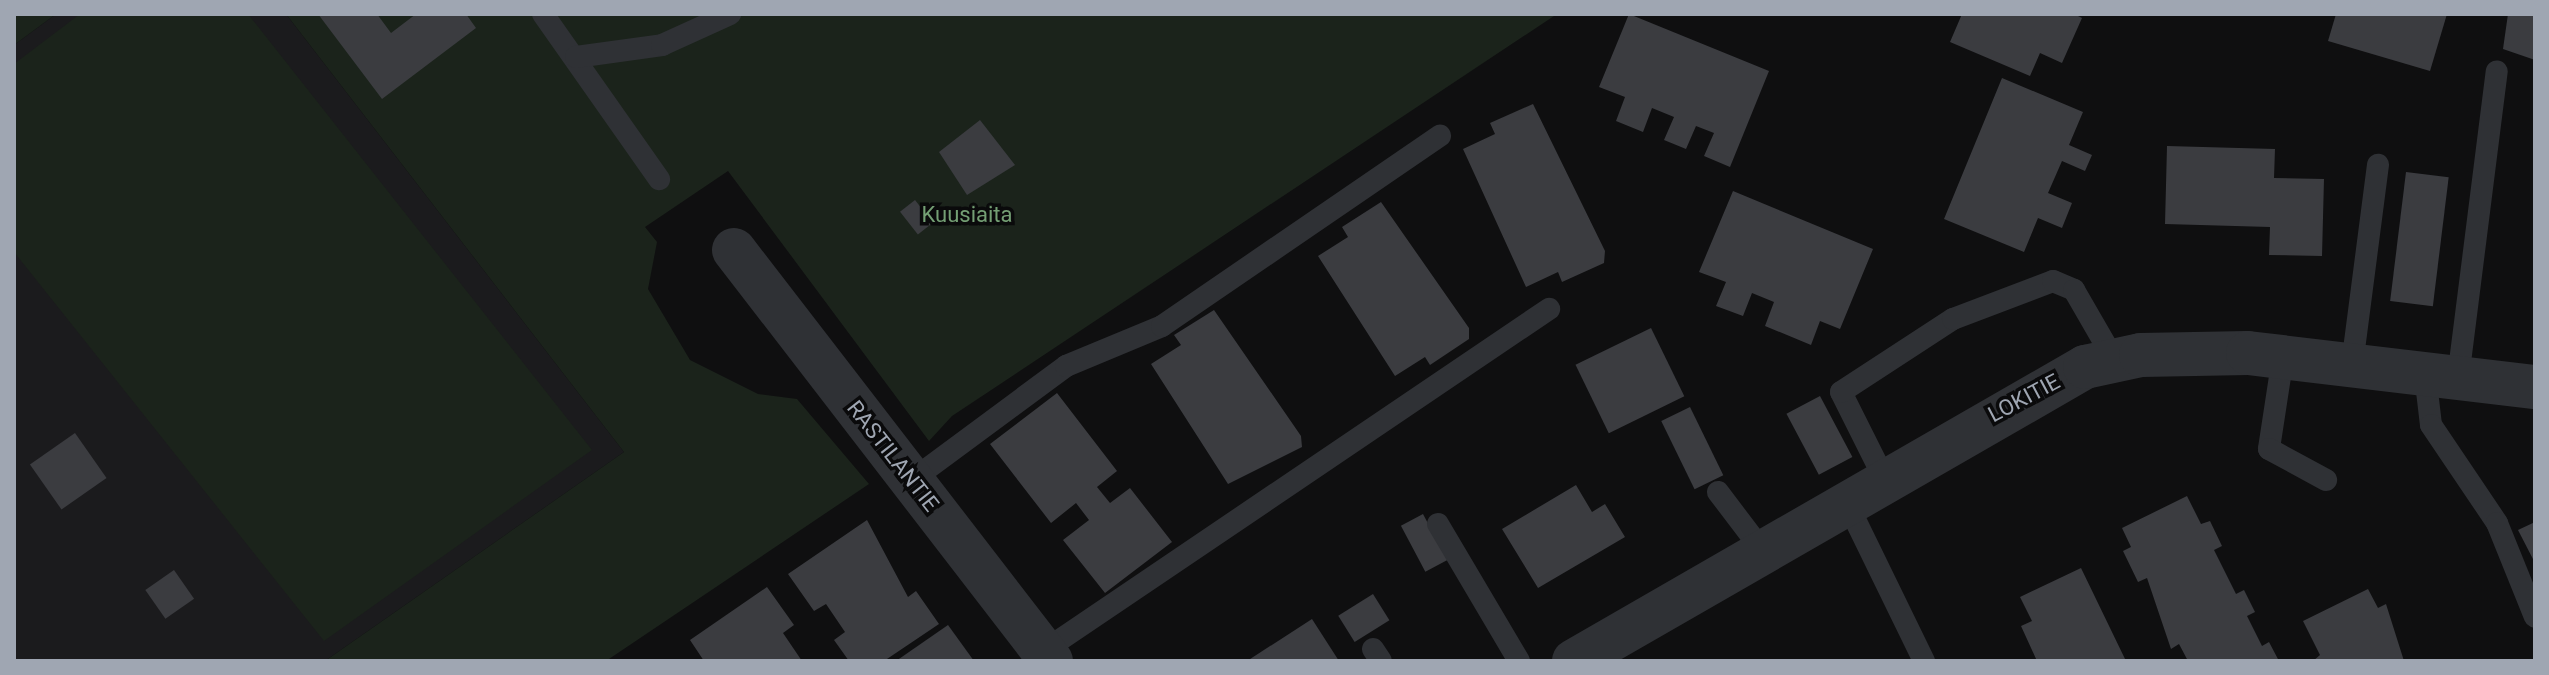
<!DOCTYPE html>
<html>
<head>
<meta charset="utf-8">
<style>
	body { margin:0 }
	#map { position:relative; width:2549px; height:675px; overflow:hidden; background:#0f0f10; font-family:Roboto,sans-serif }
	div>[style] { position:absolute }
	.built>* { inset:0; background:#1b1b1d }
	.green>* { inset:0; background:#1b231b }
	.building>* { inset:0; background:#3b3c40; transform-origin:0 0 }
	.lane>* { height:22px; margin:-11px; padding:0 11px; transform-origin:11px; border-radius:11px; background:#2f3135 }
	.street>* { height:44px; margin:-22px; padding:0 22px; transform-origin:22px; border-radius:22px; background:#2f3135 }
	span { translate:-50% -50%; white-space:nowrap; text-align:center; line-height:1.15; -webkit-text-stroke:7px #0a0a0b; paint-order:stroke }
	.park-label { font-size:22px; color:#749f74 }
	.street-label { font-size:22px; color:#9fa6b2 }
	.frame { position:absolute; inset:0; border:16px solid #9fa6b2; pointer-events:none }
</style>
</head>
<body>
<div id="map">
	<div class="built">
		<i style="clip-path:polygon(56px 14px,286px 14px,624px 452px,325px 661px,14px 661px,14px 45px)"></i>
	</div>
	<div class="green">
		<i style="clip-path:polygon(14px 14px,56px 14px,14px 45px)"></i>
		<i style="clip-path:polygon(80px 14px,248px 14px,592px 450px,324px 641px,14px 252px,14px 64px)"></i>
		<i style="clip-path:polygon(286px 14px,1557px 14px,952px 416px,929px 441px,728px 171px,645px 227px,657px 242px,648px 289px,690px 360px,758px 394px,797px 399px,869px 484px,606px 661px,325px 661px,624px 452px)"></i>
	</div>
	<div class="building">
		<i style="clip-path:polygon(318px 14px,377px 14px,391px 33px,416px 14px,466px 14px,476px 28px,382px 99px)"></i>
		<i style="clip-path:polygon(1629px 14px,1769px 71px,1730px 167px,1704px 156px,1714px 133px,1696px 126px,1686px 149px,1664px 140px,1674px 117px,1652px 108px,1643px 132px,1616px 121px,1625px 97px,1599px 87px)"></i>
		<i style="clip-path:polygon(1962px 14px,2074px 14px,2082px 18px,2062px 63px,2040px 53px,2030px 76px,1950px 42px)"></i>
		<i style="clip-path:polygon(2336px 14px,2447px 14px,2430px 71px,2328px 41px)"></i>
		<i style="clip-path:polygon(2508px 14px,2535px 14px,2535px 60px,2503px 49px)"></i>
		<i style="clip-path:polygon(2002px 78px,2083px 112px,2069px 145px,2092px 155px,2085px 171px,2062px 161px,2048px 193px,2072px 203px,2062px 228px,2038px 218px,2024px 252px,1944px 219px)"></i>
		<i style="clip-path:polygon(1533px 104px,1605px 251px,1604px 263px,1562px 282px,1558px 272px,1526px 287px,1463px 149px,1495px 134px,1490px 123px)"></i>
		<i style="clip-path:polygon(980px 120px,1015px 165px,967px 195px,939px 152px)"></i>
		<i style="clip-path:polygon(2167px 146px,2275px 149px,2274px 178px,2324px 179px,2322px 256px,2269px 255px,2270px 227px,2165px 224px)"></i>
		<i style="left:2406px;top:172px;width:43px;height:130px;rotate:7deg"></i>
		<i style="clip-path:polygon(1733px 191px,1873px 249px,1840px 329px,1820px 321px,1811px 345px,1765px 326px,1774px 302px,1752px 293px,1743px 316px,1716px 306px,1726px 282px,1699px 272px)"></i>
		<i style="left:915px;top:200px;width:29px;height:19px;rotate:52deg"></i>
		<i style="clip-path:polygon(1381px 202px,1469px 328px,1469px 339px,1430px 365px,1425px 357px,1395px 376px,1318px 256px,1348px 237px,1342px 227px)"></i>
		<i style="clip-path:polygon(1214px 310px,1301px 436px,1302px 447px,1228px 484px,1151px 364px,1181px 345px,1174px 335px)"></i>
		<i style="left:1651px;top:328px;width:76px;height:84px;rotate:64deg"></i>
		<i style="clip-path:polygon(1057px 393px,1117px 471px,1097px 487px,1110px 503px,1130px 488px,1172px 542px,1105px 593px,1063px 540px,1089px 520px,1076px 503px,1051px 523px,990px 444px)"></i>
		<i style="left:1820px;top:396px;width:69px;height:38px;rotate:62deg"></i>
		<i style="left:1690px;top:407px;width:76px;height:32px;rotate:64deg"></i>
		<i style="left:75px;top:433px;width:55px;height:55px;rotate:55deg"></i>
		<i style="clip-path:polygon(1576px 485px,1592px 512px,1605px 504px,1625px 537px,1538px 588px,1502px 529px)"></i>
		<i style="clip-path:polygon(2187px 496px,2201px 524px,2210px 521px,2222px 546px,2214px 550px,2236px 594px,2244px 590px,2255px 612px,2247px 616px,2262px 646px,2269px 642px,2279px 661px,2188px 661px,2179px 644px,2171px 649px,2147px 578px,2138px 582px,2123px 551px,2131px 547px,2122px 528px)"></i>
		<i style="left:1423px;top:514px;width:52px;height:25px;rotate:62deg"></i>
		<i style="clip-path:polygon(867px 520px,908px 597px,916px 591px,939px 624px,884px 661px,849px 661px,834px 640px,845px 632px,826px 604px,814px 611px,788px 574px)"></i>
		<i style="clip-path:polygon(2535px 522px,2535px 563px,2518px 530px)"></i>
		<i style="clip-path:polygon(2081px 568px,2126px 661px,2037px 661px,2021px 626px,2032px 621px,2020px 597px)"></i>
		<i style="left:174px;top:570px;width:35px;height:35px;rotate:55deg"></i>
		<i style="clip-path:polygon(767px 587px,794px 625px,783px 633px,802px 661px,704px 661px,690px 640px)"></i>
		<i style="clip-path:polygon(2368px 589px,2378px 608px,2386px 604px,2404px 661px,2313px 661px,2320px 655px,2303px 621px)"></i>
		<i style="left:1373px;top:594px;width:31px;height:41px;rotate:58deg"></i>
		<i style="clip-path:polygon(1312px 619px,1339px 661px,1247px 661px)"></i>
		<i style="clip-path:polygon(948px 625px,974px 661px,896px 661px)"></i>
	</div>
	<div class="lane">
		<i style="left:543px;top:14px;width:202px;rotate:54.9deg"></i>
		<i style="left:576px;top:57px;width:87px;rotate:-7.9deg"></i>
		<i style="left:662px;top:45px;width:75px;rotate:-24.5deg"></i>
		<i style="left:2283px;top:357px;width:93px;rotate:98.7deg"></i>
		<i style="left:2269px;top:449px;width:65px;rotate:28.5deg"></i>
		<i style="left:2352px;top:365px;width:202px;rotate:-82.6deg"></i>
		<i style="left:2425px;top:374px;width:51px;rotate:83.3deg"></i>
		<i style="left:2431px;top:425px;width:118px;rotate:56deg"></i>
		<i style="left:2497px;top:523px;width:101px;rotate:68deg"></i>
		<i style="left:2458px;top:378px;width:309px;rotate:-82.8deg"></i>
		<i style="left:1884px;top:478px;width:96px;rotate:-116.6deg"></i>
		<i style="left:1841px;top:392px;width:134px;rotate:-33.1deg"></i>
		<i style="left:1953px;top:319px;width:107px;rotate:-20.8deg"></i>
		<i style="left:2053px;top:281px;width:23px;rotate:23deg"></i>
		<i style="left:2074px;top:290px;width:82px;rotate:60deg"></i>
		<i style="left:912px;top:480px;width:192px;rotate:-36.5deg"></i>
		<i style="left:1066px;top:366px;width:104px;rotate:-22.6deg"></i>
		<i style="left:1162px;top:326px;width:337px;rotate:-34.4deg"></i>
		<i style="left:1718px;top:492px;width:73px;rotate:52.8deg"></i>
		<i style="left:1846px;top:501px;width:178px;rotate:64deg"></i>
		<i style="left:1438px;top:524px;width:159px;rotate:59.4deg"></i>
		<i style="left:1373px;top:649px;width:14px;rotate:56deg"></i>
		<i style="left:1039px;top:654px;width:616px;rotate:-34.08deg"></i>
	</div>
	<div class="street">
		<i style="left:734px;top:250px;width:519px;rotate:52.36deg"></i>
		<i style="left:1574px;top:661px;width:590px;rotate:-29.91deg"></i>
		<i style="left:2085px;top:367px;width:57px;rotate:-12.1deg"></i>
		<i style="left:2141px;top:355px;width:107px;rotate:-1.1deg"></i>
		<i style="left:2248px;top:353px;width:289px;rotate:6.8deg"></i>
	</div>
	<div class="park-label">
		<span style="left:967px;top:215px">Kuusiaita</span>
	</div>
	<div class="street-label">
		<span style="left:2024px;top:398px;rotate:-28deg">LOKITIE</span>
		<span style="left:893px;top:456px;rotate:52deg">RASTILANTIE</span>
	</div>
	<div class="frame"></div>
</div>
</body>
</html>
